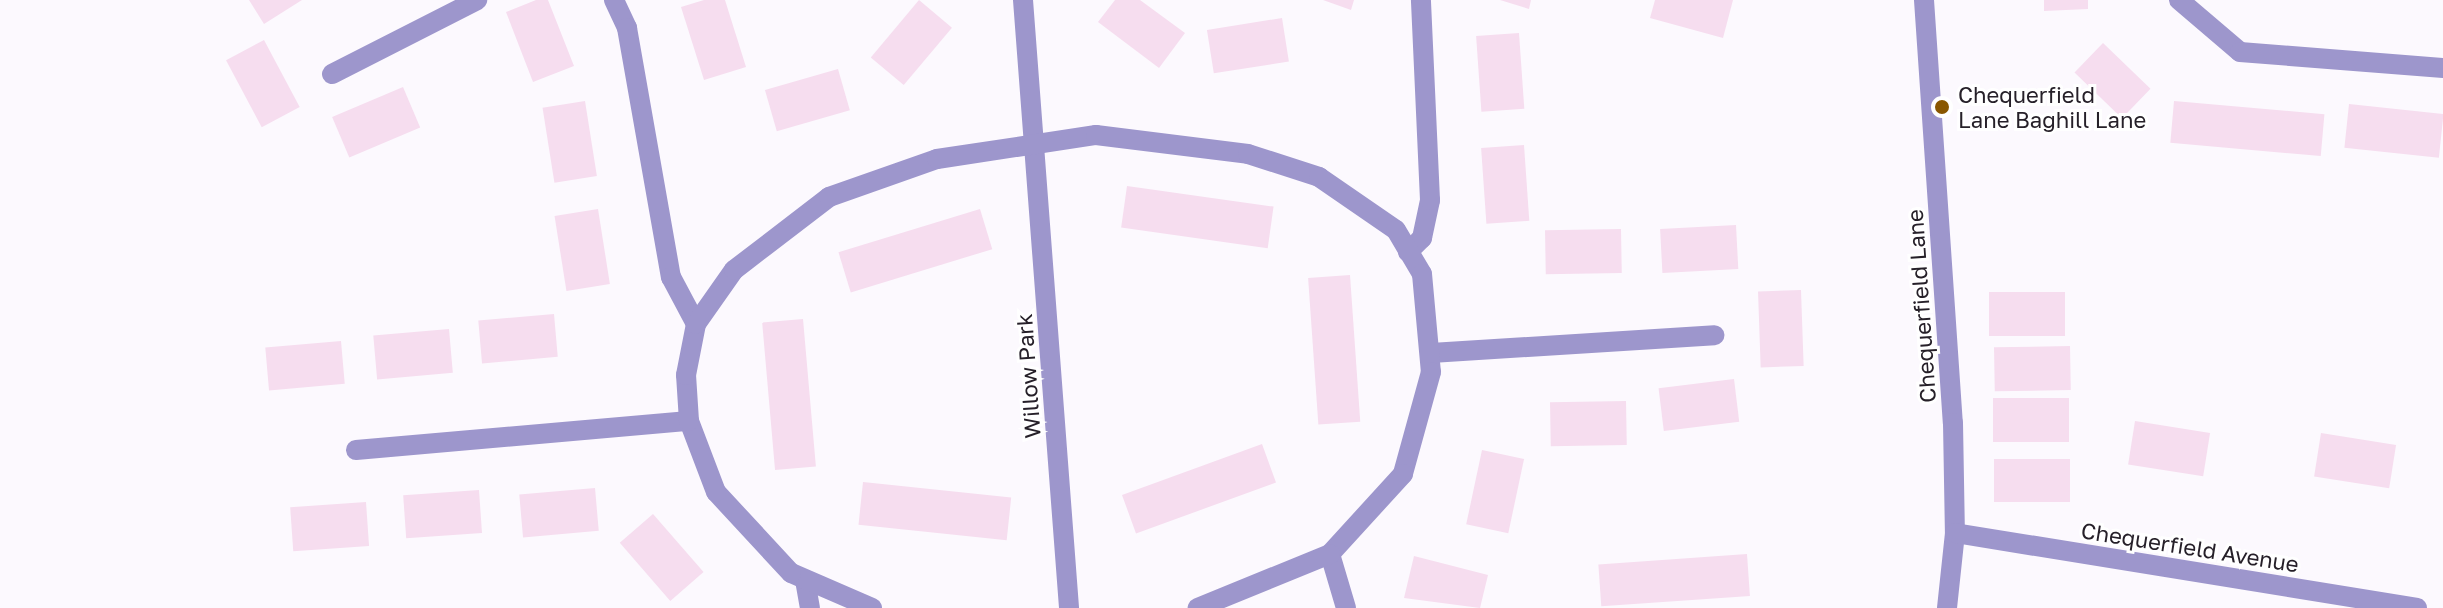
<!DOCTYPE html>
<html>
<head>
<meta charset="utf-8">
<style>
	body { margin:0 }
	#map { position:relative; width:2443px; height:608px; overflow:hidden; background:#fcf9fe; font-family:"Golos Text",sans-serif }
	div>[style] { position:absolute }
	.building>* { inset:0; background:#f6ddef; transform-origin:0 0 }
	.street>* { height:20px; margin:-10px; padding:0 10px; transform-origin:10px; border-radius:10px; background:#9d96cc }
	.dots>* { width:22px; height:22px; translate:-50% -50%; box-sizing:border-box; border:4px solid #fff; border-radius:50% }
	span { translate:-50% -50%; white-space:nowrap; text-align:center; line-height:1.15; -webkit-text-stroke:6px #fff; paint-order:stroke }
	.poi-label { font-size:22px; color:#262029 }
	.left { translate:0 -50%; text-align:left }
	.street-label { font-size:22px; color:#262029 }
</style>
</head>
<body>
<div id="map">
	<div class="building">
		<i style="clip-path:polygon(249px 0,302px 0,264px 24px)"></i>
		<i style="clip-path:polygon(536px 0,548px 0,574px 66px,533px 82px,506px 12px)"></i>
		<i style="clip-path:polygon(704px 0,725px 0,746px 67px,704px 80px,681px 7px)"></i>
		<i style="left:919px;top:0;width:43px;height:75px;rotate:40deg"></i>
		<i style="clip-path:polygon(1115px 0,1140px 0,1185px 33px,1159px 68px,1098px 22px)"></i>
		<i style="clip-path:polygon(1323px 0,1354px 0,1351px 10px)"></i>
		<i style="clip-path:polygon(1500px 0,1531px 0,1529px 9px)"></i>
		<i style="clip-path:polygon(1655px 0,1733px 0,1723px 38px,1650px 18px)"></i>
		<i style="clip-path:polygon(2044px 0,2088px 0,2088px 9px,2044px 11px)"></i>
		<i style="left:1282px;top:18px;width:44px;height:76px;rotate:81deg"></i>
		<i style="left:1519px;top:33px;width:76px;height:43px;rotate:86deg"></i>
		<i style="left:264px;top:40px;width:76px;height:43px;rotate:62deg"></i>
		<i style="left:2103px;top:43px;width:66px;height:41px;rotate:44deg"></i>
		<i style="left:838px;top:69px;width:43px;height:76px;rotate:74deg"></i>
		<i style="left:403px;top:87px;width:44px;height:77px;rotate:67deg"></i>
		<i style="left:585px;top:101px;width:76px;height:43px;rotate:81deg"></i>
		<i style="left:2174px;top:101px;width:151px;height:42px;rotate:5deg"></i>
		<i style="left:2349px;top:104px;width:95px;height:44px;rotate:6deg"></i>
		<i style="left:1524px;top:145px;width:76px;height:43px;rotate:86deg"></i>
		<i style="left:1127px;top:186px;width:148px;height:42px;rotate:8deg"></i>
		<i style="left:598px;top:209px;width:76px;height:44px;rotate:81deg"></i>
		<i style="left:980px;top:209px;width:42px;height:148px;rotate:73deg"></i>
		<i style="left:1736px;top:225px;width:44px;height:76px;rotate:87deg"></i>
		<i style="left:1621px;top:229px;width:44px;height:76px;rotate:89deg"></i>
		<i style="left:1350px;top:275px;width:147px;height:42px;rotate:86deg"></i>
		<i style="left:1801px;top:290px;width:76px;height:43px;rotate:88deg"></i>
		<i style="left:1989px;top:292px;width:76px;height:44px"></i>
		<i style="left:554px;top:314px;width:43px;height:76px;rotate:85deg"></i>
		<i style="left:803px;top:319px;width:148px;height:41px;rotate:85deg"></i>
		<i style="left:449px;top:329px;width:44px;height:76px;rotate:85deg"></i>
		<i style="left:341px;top:341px;width:43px;height:76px;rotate:85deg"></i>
		<i style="left:2070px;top:346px;width:44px;height:76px;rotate:89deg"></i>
		<i style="left:1734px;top:379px;width:43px;height:76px;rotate:83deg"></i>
		<i style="left:2069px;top:398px;width:44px;height:76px;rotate:90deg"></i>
		<i style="left:1626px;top:401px;width:44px;height:76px;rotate:89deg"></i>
		<i style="left:2135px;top:421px;width:76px;height:44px;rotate:9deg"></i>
		<i style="left:2321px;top:433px;width:76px;height:44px;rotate:9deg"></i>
		<i style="left:1262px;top:444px;width:41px;height:149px;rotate:70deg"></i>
		<i style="left:1482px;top:450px;width:43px;height:76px;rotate:12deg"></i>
		<i style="left:1994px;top:459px;width:76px;height:43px"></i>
		<i style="left:863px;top:482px;width:149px;height:43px;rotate:6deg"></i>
		<i style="left:595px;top:488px;width:43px;height:76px;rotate:85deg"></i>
		<i style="left:479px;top:490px;width:43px;height:76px;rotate:86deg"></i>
		<i style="left:366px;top:502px;width:44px;height:76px;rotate:86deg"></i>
		<i style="left:653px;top:514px;width:77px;height:44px;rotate:49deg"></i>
		<i style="left:1747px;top:554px;width:42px;height:149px;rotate:86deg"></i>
		<i style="clip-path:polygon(1414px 556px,1488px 575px,1480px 608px,1404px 598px)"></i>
	</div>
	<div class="street">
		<i style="left:614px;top:0;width:31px;rotate:65deg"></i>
		<i style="left:627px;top:28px;width:253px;rotate:80deg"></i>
		<i style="left:671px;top:277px;width:53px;rotate:62deg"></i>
		<i style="left:1023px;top:0;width:610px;rotate:85.67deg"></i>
		<i style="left:1924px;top:0;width:424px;rotate:86.1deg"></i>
		<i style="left:1953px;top:423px;width:110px;rotate:89deg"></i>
		<i style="left:1955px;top:533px;width:75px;rotate:96.1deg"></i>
		<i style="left:2179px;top:0;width:80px;rotate:40.4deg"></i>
		<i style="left:2240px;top:52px;width:204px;rotate:4.5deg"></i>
		<i style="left:332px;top:74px;width:163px;rotate:-27deg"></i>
		<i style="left:1408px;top:252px;width:20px;rotate:-45deg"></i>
		<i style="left:1422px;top:238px;width:39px;rotate:-78deg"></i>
		<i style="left:1430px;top:200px;width:200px;rotate:-92.6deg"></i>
		<i style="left:1431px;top:353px;width:284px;rotate:-3.6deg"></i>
		<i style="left:356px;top:450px;width:334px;rotate:-5deg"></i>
		<i style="left:1955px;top:533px;width:468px;rotate:9.2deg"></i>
		<i style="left:1330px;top:554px;width:56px;rotate:73.5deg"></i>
		<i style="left:805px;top:580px;width:28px;rotate:80deg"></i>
		<i style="left:872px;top:608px;width:88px;rotate:-156.6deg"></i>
		<i style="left:791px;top:573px;width:110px;rotate:-132.8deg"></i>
		<i style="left:716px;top:492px;width:76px;rotate:-110.8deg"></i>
		<i style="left:689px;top:421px;width:46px;rotate:-93.7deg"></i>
		<i style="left:686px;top:375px;width:52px;rotate:-78.9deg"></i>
		<i style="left:696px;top:324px;width:66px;rotate:-54.9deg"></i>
		<i style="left:734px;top:270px;width:120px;rotate:-37.5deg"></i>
		<i style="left:829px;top:197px;width:114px;rotate:-19.4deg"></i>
		<i style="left:937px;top:159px;width:161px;rotate:-8.6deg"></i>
		<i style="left:1096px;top:135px;width:153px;rotate:7.1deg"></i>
		<i style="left:1248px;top:154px;width:75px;rotate:17.9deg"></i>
		<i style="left:1319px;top:177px;width:93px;rotate:34.5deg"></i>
		<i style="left:1396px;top:230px;width:51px;rotate:59.4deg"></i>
		<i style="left:1422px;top:274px;width:98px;rotate:84.8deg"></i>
		<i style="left:1431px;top:372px;width:106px;rotate:105.4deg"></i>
		<i style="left:1403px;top:474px;width:108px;rotate:132.4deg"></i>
		<i style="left:1330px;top:554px;width:143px;rotate:157.8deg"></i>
	</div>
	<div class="dots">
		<i style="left:1942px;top:107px;background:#895600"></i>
	</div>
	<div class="poi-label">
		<span class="left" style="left:1958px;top:107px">Chequerfield<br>Lane Baghill Lane</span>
	</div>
	<div class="street-label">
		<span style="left:1921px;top:306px;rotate:-94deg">Chequerfield Lane</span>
		<span style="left:1028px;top:376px;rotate:-94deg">Willow Park</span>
		<span style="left:2190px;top:547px;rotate:9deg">Chequerfield Avenue</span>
	</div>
</div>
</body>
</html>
